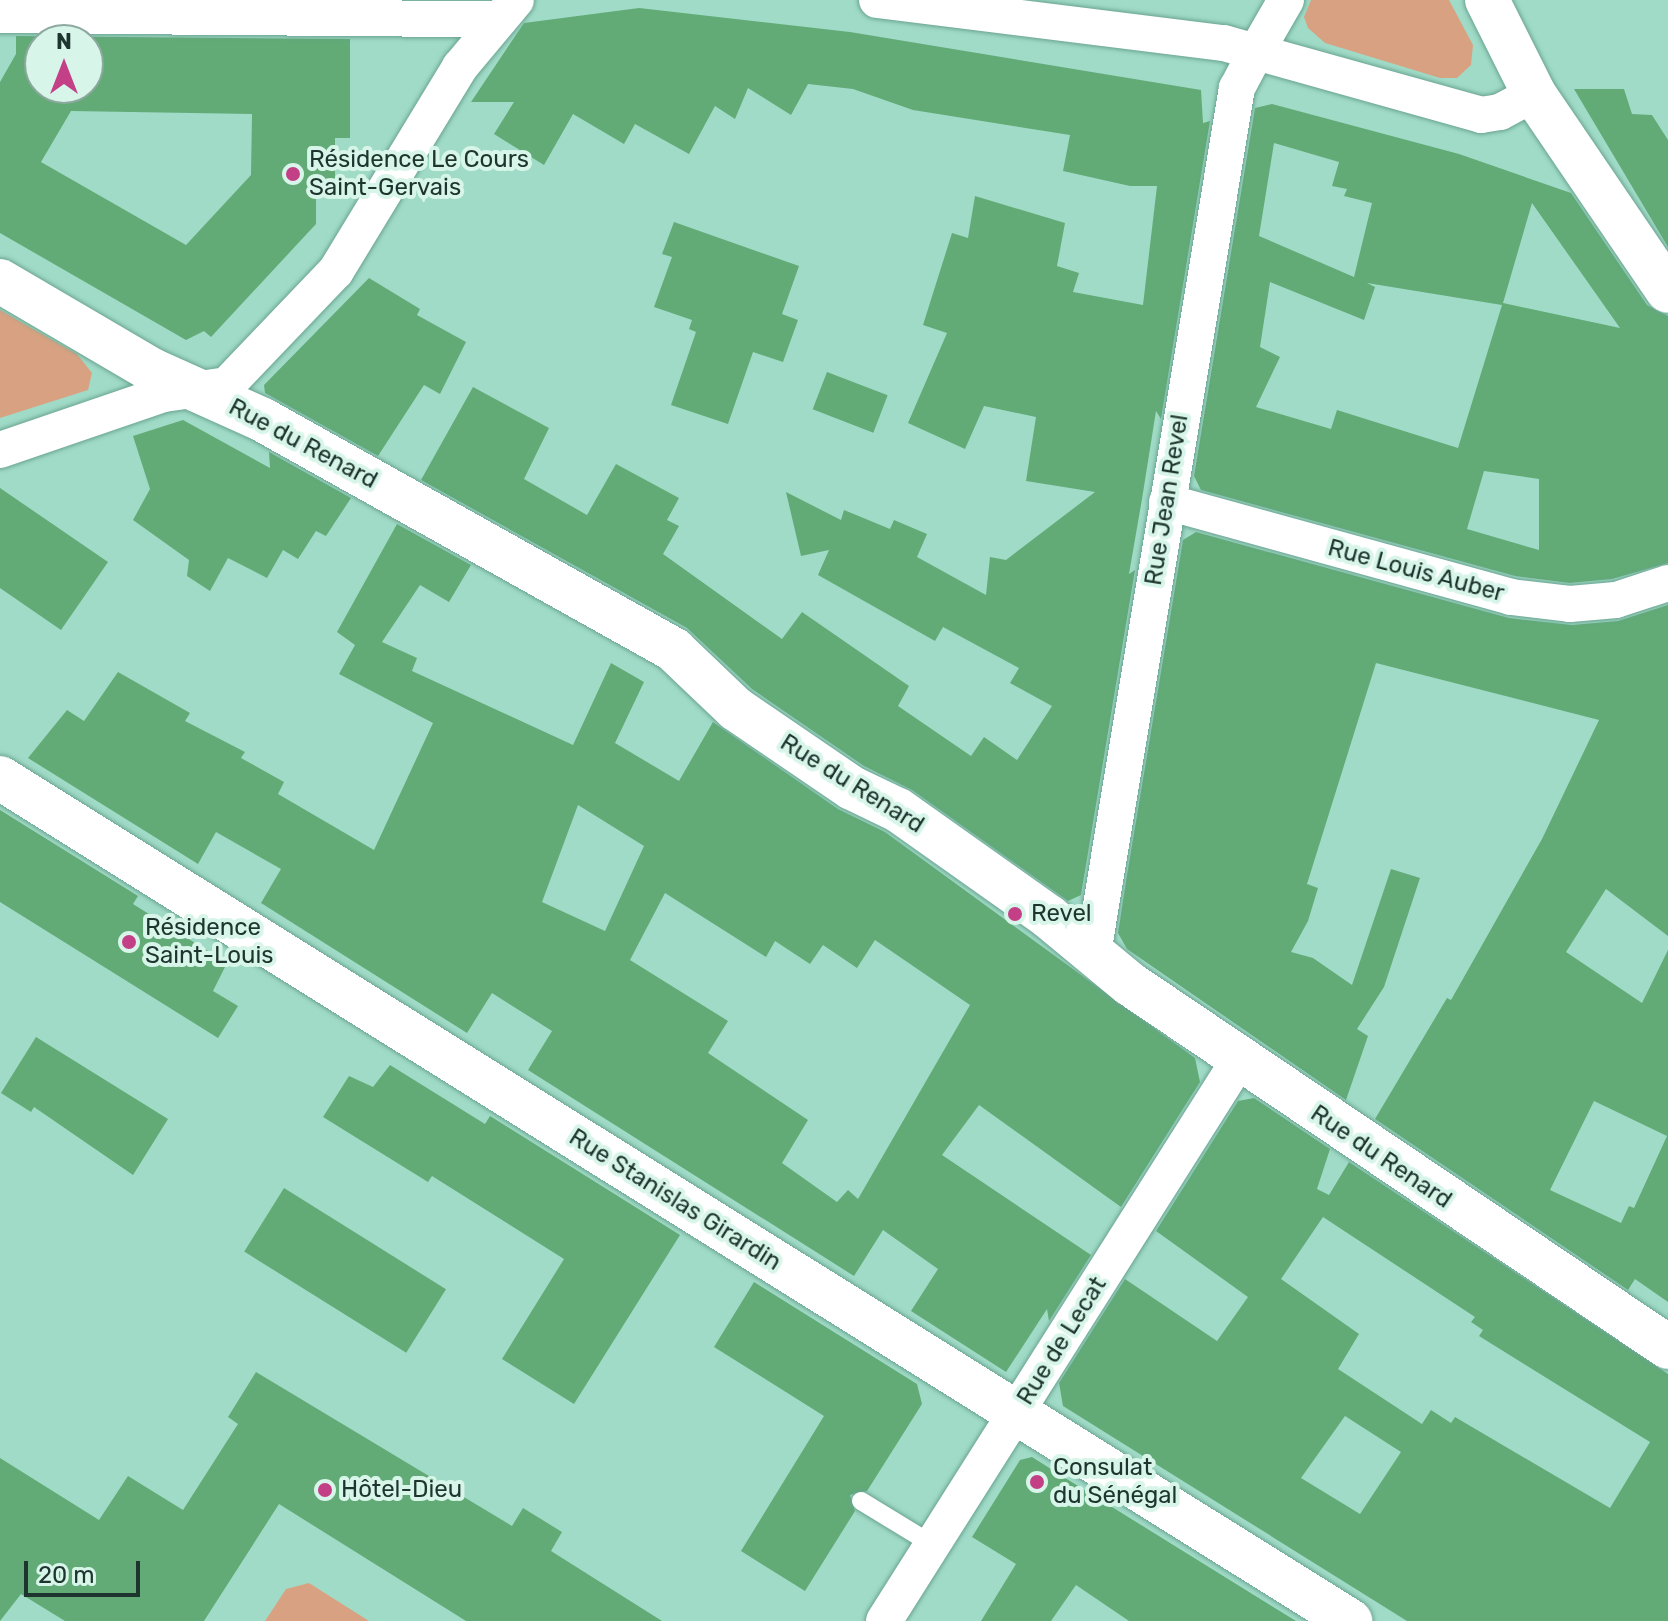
<!DOCTYPE html>
<html>
<head>
<meta charset="utf-8">
<style>
	body { margin:0 }
	#map { position:relative; width:1668px; height:1621px; overflow:hidden; background:#a0dbc7; font-family:Rubik,sans-serif }
	div>[style] { position:absolute }
	.green>* { inset:0; background:#d8a282 }
	.building>* { inset:0; background:#62ab76; transform-origin:0 0 }
	.roads { filter:drop-shadow(0 0 2px #6aa491) drop-shadow(0 0 2px #6aa491) }
	.service>* { height:18px; margin:-9px; padding:0 9px; transform-origin:9px; border-radius:9px; background:#fff }
	.minor>* { height:36px; margin:-18px; padding:0 18px; transform-origin:18px; border-radius:18px; background:#fff }
	.tertiary>* { height:44px; margin:-22px; padding:0 22px; transform-origin:22px; border-radius:22px; background:#fff }
	.dots>* { width:22px; height:22px; translate:-50% -50%; box-sizing:border-box; border:4px solid #d8f5ea; border-radius:50% }
	span { translate:-50% -50%; white-space:nowrap; text-align:center; line-height:1.15; -webkit-text-stroke:8px #d8f5ea; paint-order:stroke }
	.poi-label { font-size:24px; color:#1d352e }
	.left { translate:0 -50%; text-align:left }
	.street-label { font-size:24px; color:#1d352e }
	.north { position:absolute; left:24px; top:24px; width:80px; height:80px; box-sizing:border-box; background:#d8f5ea; border:2px solid #8da89f; border-radius:50%; rotate:0deg; font-size:22px; font-weight:700; line-height:32px; text-align:center; color:#1d352e }
	.north::after { content:''; display:block; margin:auto; width:28px; height:36px; background:#c34086; clip-path:polygon(50% 0,100% 100%,50% 72%,0 100%) }
	.scale { position:absolute; left:24px; top:1561px; width:116px; height:36px; box-sizing:border-box; border:4px solid #1d352e; border-top:0; padding-left:10px; font-size:24px; line-height:28px; white-space:nowrap; color:#1d352e; -webkit-text-stroke:6px #d8f5ea; paint-order:stroke }
</style>
</head>
<body>
<div id="map">
	<div class="green">
		<i style="clip-path:polygon(1311px 0,1449px 0,1473px 45px,1471px 65px,1457px 78px,1440px 78px,1325px 43px,1308px 28px,1304px 17px)"></i>
		<i style="clip-path:polygon(0 310px,77px 354px,92px 373px,88px 390px,0 418px)"></i>
		<i style="clip-path:polygon(309px 1583px,369px 1621px,265px 1621px,286px 1589px)"></i>
	</div>
	<div class="building">
		<i style="clip-path:polygon(639px 8px,850px 32px,1201px 90px,1203px 123px,1210px 121px,1161px 419px,1156px 411px,1142px 499px,1129px 574px,1135px 570px,1081px 895px,1068px 901px,912px 790px,864px 766px,752px 689px,687px 628px,421px 480px,473px 387px,549px 428px,524px 479px,587px 515px,616px 464px,679px 498px,667px 520px,679px 526px,663px 554px,782px 639px,802px 612px,909px 686px,898px 706px,971px 756px,984px 737px,1017px 760px,1052px 706px,1010px 683px,1019px 668px,943px 627px,935px 641px,818px 575px,829px 550px,801px 556px,786px 492px,841px 520px,844px 510px,890px 529px,894px 520px,927px 534px,917px 557px,986px 595px,990px 557px,1006px 560px,1095px 492px,1026px 481px,1036px 417px,984px 406px,965px 449px,908px 423px,947px 333px,923px 325px,952px 233px,968px 238px,975px 196px,1065px 223px,1057px 266px,1079px 273px,1073px 292px,1143px 305px,1157px 186px,1130px 186px,1063px 171px,1070px 135px,913px 110px,853px 89px,808px 84px,791px 115px,748px 88px,735px 119px,715px 106px,689px 154px,635px 124px,624px 144px,573px 114px,544px 165px,494px 134px,514px 102px,471px 102px,524px 23px)"></i>
		<i style="clip-path:polygon(evenodd,16px 36px,350px 39px,350px 138px,335px 138px,335px 197px,316px 197px,316px 224px,211px 337px,204px 331px,186px 340px,0 233px,0 82px,16px 54px,16px 36px,40px 40px,88px 40px,88px 88px,40px 88px,40px 40px,16px 36px,71px 111px,252px 114px,251px 175px,186px 245px,41px 162px,71px 111px)"></i>
		<i style="clip-path:polygon(1574px 89px,1624px 89px,1632px 114px,1652px 115px,1668px 140px,1668px 247px)"></i>
		<i style="clip-path:polygon(evenodd,1272px 104px,1459px 154px,1571px 193px,1647px 305px,1668px 316px,1668px 563px,1612px 579px,1570px 583px,1515px 576px,1201px 490px,1194px 476px,1255px 108px,1272px 104px,1274px 143px,1339px 162px,1332px 186px,1347px 189px,1344px 196px,1372px 203px,1354px 277px,1259px 236px,1274px 143px,1272px 104px,1532px 203px,1620px 328px,1503px 303px,1532px 203px,1272px 104px,1270px 282px,1364px 320px,1375px 287px,1367px 283px,1502px 305px,1458px 448px,1337px 410px,1331px 429px,1256px 407px,1280px 357px,1260px 347px,1270px 282px,1272px 104px,1484px 471px,1539px 479px,1539px 550px,1467px 529px,1484px 471px)"></i>
		<i style="clip-path:polygon(674px 222px,799px 266px,782px 314px,798px 320px,783px 362px,753px 352px,728px 424px,671px 405px,696px 332px,689px 329px,692px 320px,654px 307px,672px 257px,662px 254px)"></i>
		<i style="clip-path:polygon(369px 278px,420px 309px,417px 315px,466px 342px,440px 394px,424px 385px,378px 456px,265px 393px,264px 385px)"></i>
		<i style="left:827px;top:372px;width:65px;height:40px;rotate:21deg"></i>
		<i style="clip-path:polygon(183px 420px,270px 468px,269px 452px,351px 498px,326px 536px,316px 531px,298px 559px,283px 550px,267px 578px,228px 558px,210px 591px,187px 576px,189px 560px,133px 520px,150px 489px,133px 436px)"></i>
		<i style="clip-path:polygon(0 488px,108px 562px,61px 630px,0 588px)"></i>
		<i style="clip-path:polygon(evenodd,397px 524px,471px 565px,449px 602px,420px 585px,382px 642px,417px 658px,412px 671px,573px 745px,611px 663px,644px 682px,615px 743px,679px 781px,713px 722px,838px 809px,885px 832px,1195px 1058px,1200px 1082px,1121px 1207px,979px 1105px,942px 1155px,1091px 1255px,1049px 1321px,1047px 1309px,1006px 1372px,911px 1311px,938px 1269px,883px 1230px,854px 1276px,528px 1070px,552px 1031px,492px 993px,467px 1033px,261px 903px,281px 869px,216px 832px,198px 864px,28px 758px,67px 710px,84px 721px,118px 672px,190px 713px,185px 721px,245px 752px,241px 758px,284px 782px,278px 794px,374px 850px,433px 723px,339px 674px,355px 645px,337px 632px,397px 524px,578px 805px,644px 846px,605px 931px,542px 902px,578px 805px,397px 524px,665px 893px,766px 957px,775px 941px,810px 964px,823px 945px,857px 968px,875px 940px,970px 1005px,858px 1199px,848px 1190px,837px 1202px,782px 1163px,808px 1120px,708px 1053px,728px 1021px,630px 960px,665px 893px)"></i>
		<i style="clip-path:polygon(evenodd,1196px 532px,1509px 618px,1572px 625px,1618px 621px,1668px 605px,1668px 936px,1606px 889px,1566px 952px,1642px 1003px,1668px 950px,1668px 1302px,1635px 1279px,1628px 1290px,1375px 1119px,1447px 998px,1451px 1000px,1542px 839px,1599px 720px,1376px 663px,1307px 884px,1318px 888px,1308px 921px,1291px 952px,1313px 958px,1352px 985px,1391px 869px,1420px 878px,1384px 987px,1357px 1029px,1368px 1036px,1346px 1100px,1127px 949px,1118px 933px,1127px 875px,1183px 540px,1196px 532px,1594px 1101px,1667px 1136px,1634px 1208px,1629px 1206px,1621px 1223px,1550px 1190px,1594px 1101px)"></i>
		<i style="clip-path:polygon(0 810px,138px 896px,133px 904px,227px 963px,213px 991px,238px 1006px,218px 1038px,0 902px)"></i>
		<i style="clip-path:polygon(36px 1037px,168px 1119px,133px 1175px,34px 1107px,31px 1112px,1px 1093px)"></i>
		<i style="clip-path:polygon(390px 1065px,485px 1124px,490px 1116px,680px 1235px,574px 1404px,502px 1359px,564px 1259px,432px 1176px,428px 1182px,323px 1117px,349px 1076px,373px 1087px)"></i>
		<i style="clip-path:polygon(evenodd,1254px 1098px,1330px 1149px,1317px 1189px,1329px 1195px,1349px 1162px,1668px 1374px,1668px 1621px,1407px 1621px,1063px 1406px,1059px 1383px,1125px 1279px,1217px 1341px,1248px 1297px,1156px 1231px,1238px 1101px,1254px 1098px,1323px 1217px,1475px 1317px,1471px 1322px,1483px 1330px,1479px 1336px,1650px 1442px,1610px 1508px,1455px 1417px,1451px 1423px,1431px 1410px,1422px 1424px,1338px 1369px,1359px 1334px,1281px 1279px,1323px 1217px,1254px 1098px,1345px 1416px,1401px 1452px,1360px 1514px,1301px 1478px,1345px 1416px)"></i>
		<i style="left:284px;top:1188px;width:191px;height:75px;rotate:32deg"></i>
		<i style="clip-path:polygon(754px 1282px,917px 1384px,922px 1404px,867px 1491px,850px 1495px,855px 1511px,805px 1591px,741px 1551px,824px 1416px,714px 1347px)"></i>
		<i style="clip-path:polygon(256px 1372px,512px 1526px,523px 1508px,562px 1532px,551px 1551px,662px 1621px,466px 1621px,279px 1504px,204px 1621px,65px 1621px,21px 1594px,0 1621px,0 1458px,99px 1520px,128px 1476px,183px 1510px,238px 1424px,228px 1417px)"></i>
		<i style="clip-path:polygon(1032px 1457px,1062px 1476px,1296px 1621px,1129px 1621px,1076px 1585px,1051px 1621px,981px 1621px,1016px 1564px,972px 1537px,1020px 1460px)"></i>
	</div>
	<div class="roads">
		<div class="service">
			<i style="left:861px;top:1501px;width:84px;rotate:31.4deg"></i>
		</div>
		<div class="minor">
			<i style="left:877px;top:0;width:350px;rotate:7.1deg"></i>
			<i style="left:1224px;top:43px;width:33px;rotate:16deg"></i>
			<i style="left:1256px;top:52px;width:41px;rotate:117.8deg"></i>
			<i style="left:1237px;top:88px;width:877px;rotate:99.45deg"></i>
			<i style="left:1286px;top:0;width:60px;rotate:120deg"></i>
			<i style="left:1256px;top:52px;width:234px;rotate:15.6deg"></i>
			<i style="left:1481px;top:115px;width:19px;rotate:-9deg"></i>
			<i style="left:1500px;top:112px;width:38px;rotate:-28deg"></i>
			<i style="left:0;top:15px;width:499px;rotate:0.5deg"></i>
			<i style="left:0;top:450px;width:173px;rotate:-18.9deg"></i>
			<i style="left:164px;top:394px;width:64px;rotate:-8.1deg"></i>
			<i style="left:227px;top:385px;width:158px;rotate:-46.3deg"></i>
			<i style="left:336px;top:271px;width:239px;rotate:-58.7deg"></i>
			<i style="left:460px;top:67px;width:87px;rotate:-50.1deg"></i>
			<i style="left:1167px;top:502px;width:357px;rotate:15.4deg"></i>
			<i style="left:1511px;top:597px;width:59px;rotate:6.8deg"></i>
			<i style="left:1570px;top:604px;width:46px;rotate:-5deg"></i>
			<i style="left:1616px;top:600px;width:55px;rotate:-18.1deg"></i>
			<i style="left:884px;top:1621px;width:664px;rotate:-57.67deg"></i>
		</div>
		<div class="tertiary">
			<i style="left:1487px;top:0;width:105px;rotate:63.4deg"></i>
			<i style="left:1534px;top:94px;width:238px;rotate:55.8deg"></i>
			<i style="left:0;top:281px;width:176px;rotate:30.4deg"></i>
			<i style="left:152px;top:370px;width:122px;rotate:24.2deg"></i>
			<i style="left:263px;top:420px;width:471px;rotate:29.2deg"></i>
			<i style="left:674px;top:650px;width:86px;rotate:43.6deg"></i>
			<i style="left:736px;top:709px;width:140px;rotate:34.3deg"></i>
			<i style="left:852px;top:788px;width:51px;rotate:25.6deg"></i>
			<i style="left:898px;top:810px;width:185px;rotate:35.3deg"></i>
			<i style="left:1049px;top:917px;width:105px;rotate:39.6deg"></i>
			<i style="left:1130px;top:984px;width:649px;rotate:34.01deg"></i>
			<i style="left:0;top:778px;width:1592px;rotate:31.98deg"></i>
		</div>
	</div>
	<div class="dots">
		<i style="left:293px;top:174px;background:#c34086"></i>
		<i style="left:1015px;top:914px;background:#c34086"></i>
		<i style="left:129px;top:942px;background:#c34086"></i>
		<i style="left:1037px;top:1482px;background:#c34086"></i>
		<i style="left:325px;top:1490px;background:#c34086"></i>
	</div>
	<div class="poi-label">
		<span class="left" style="left:309px;top:174px">Résidence Le Cours<br>Saint-Gervais</span>
		<span class="left" style="left:1031px;top:914px">Revel</span>
		<span class="left" style="left:145px;top:942px">Résidence<br>Saint-Louis</span>
		<span class="left" style="left:1053px;top:1482px">Consulat<br>du Sénégal</span>
		<span class="left" style="left:341px;top:1490px">Hôtel-Dieu</span>
	</div>
	<div class="street-label">
		<span style="left:303px;top:444px;rotate:28deg">Rue du Renard</span>
		<span style="left:1167px;top:500px;rotate:-81deg">Rue Jean Revel</span>
		<span style="left:1416px;top:571px;rotate:15deg">Rue Louis Auber</span>
		<span style="left:852px;top:784px;rotate:32deg">Rue du Renard</span>
		<span style="left:1381px;top:1157px;rotate:34deg">Rue du Renard</span>
		<span style="left:675px;top:1200px;rotate:32deg">Rue Stanislas Girardin</span>
		<span style="left:1062px;top:1341px;rotate:-58deg">Rue de Lecat</span>
	</div>
	<div class="north">N</div>
	<div class="scale">20 m</div>
</div>
</body>
</html>
